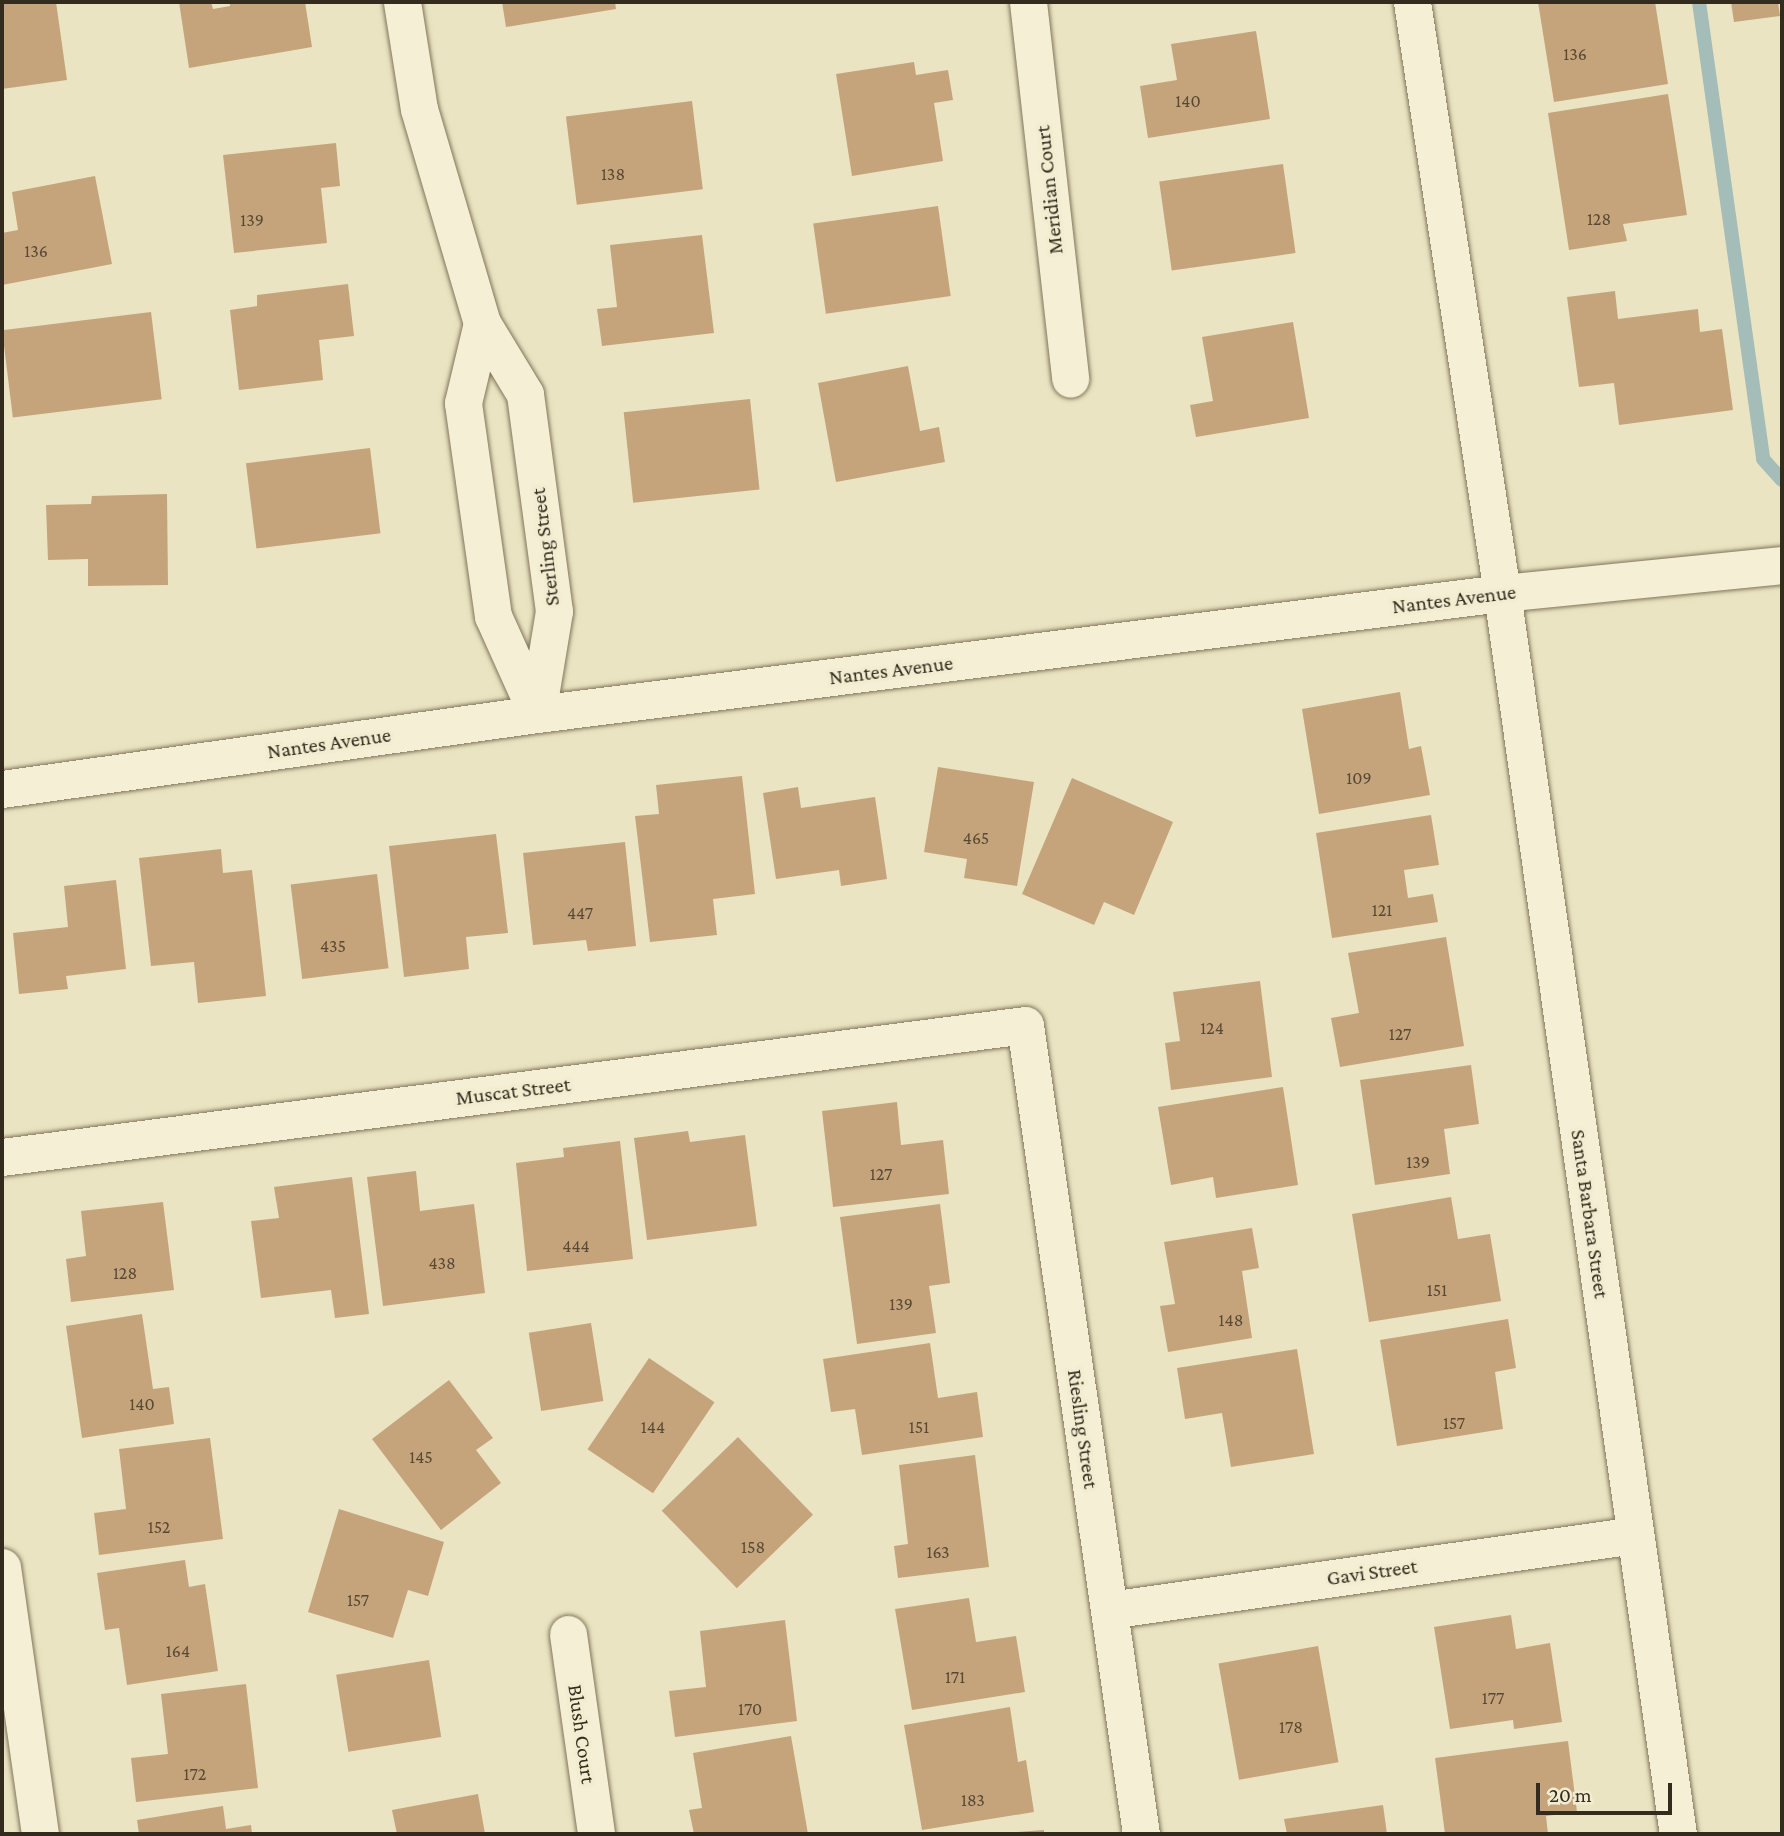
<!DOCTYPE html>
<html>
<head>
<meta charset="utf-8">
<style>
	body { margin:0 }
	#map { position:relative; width:1784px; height:1836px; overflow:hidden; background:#eae4c2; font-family:"Crimson Pro",serif }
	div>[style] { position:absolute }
	.stream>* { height:14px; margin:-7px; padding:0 7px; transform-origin:7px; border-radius:7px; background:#a4bdb9 }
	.building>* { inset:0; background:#c5a47b; transform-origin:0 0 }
	.roads { filter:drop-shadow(0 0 2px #82755b) drop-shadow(0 0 2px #82755b) }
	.street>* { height:37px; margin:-18.5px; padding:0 18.5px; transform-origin:18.5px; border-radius:18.5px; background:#f5f0d5 }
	span { translate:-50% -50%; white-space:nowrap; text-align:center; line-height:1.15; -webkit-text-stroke:7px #f2edd1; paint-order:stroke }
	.number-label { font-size:18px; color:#584935 }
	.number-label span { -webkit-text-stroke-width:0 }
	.street-label { font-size:21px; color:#332b1e }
	.frame { position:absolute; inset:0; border:4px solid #332b1e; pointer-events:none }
	.scale { position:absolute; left:1536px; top:1783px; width:136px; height:32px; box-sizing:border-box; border:4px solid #332b1e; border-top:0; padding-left:9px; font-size:21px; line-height:24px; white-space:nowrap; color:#332b1e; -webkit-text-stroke:5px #f2edd1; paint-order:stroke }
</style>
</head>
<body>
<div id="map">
	<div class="stream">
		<i style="left:1699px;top:2px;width:461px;rotate:82deg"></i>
		<i style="left:1763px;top:459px;width:28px;rotate:48deg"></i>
	</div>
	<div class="building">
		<i style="clip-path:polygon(2px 2px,56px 2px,67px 80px,2px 89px)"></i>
		<i style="clip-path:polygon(179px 2px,211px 2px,213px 9px,230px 6px,230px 2px,305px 2px,312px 47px,189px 68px)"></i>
		<i style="clip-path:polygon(502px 2px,615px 2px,616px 9px,506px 27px)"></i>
		<i style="clip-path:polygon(1538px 2px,1655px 2px,1668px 84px,1554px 102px)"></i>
		<i style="clip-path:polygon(1731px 2px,1778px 2px,1780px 16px,1734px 22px)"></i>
		<i style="clip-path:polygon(1256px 31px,1270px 119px,1148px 138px,1140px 86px,1177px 80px,1171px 44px)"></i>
		<i style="clip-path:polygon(914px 62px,916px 75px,948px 70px,953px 100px,934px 103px,943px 161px,852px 176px,836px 74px)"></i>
		<i style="clip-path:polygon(1668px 94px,1687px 215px,1623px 224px,1627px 241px,1569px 250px,1548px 113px)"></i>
		<i style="left:692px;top:101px;width:89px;height:127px;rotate:83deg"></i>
		<i style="clip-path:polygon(336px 143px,340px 186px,321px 188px,327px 243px,234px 253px,223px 155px)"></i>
		<i style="left:1283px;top:164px;width:90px;height:125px;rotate:82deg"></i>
		<i style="clip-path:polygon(95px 176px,112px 264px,2px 285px,2px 233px,18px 230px,12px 192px)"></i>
		<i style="left:938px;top:206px;width:91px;height:126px;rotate:82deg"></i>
		<i style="clip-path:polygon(702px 235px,714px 333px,602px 346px,597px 309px,617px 307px,610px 245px)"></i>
		<i style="clip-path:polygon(348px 284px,354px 336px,319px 340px,323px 380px,239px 390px,230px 310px,257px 306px,257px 295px)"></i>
		<i style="clip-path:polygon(1615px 291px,1618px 319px,1698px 309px,1700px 332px,1722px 329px,1733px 410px,1619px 425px,1614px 383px,1579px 387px,1567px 297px)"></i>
		<i style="left:151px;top:312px;width:88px;height:150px;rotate:83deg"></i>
		<i style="clip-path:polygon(1293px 322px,1309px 418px,1196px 437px,1190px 405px,1213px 401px,1202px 337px)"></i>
		<i style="clip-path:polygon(908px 366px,920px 431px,939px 427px,945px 462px,836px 482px,818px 383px)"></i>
		<i style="left:750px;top:399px;width:91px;height:127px;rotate:84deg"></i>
		<i style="left:370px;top:448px;width:86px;height:125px;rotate:83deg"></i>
		<i style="clip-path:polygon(167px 494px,168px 585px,88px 586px,88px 559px,48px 560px,46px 505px,91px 504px,92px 496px)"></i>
		<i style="clip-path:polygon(1400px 692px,1409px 749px,1421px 746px,1430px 795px,1319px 814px,1302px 709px)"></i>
		<i style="clip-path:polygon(938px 767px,1034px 782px,1017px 886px,964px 878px,967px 859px,924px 852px)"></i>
		<i style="clip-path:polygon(742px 776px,755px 894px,713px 899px,717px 935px,650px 942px,635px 816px,659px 814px,656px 785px)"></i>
		<i style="clip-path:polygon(1072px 778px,1173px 822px,1134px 915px,1104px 902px,1094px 925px,1022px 894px)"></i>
		<i style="clip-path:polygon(798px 787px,801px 808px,875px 797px,887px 879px,841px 886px,839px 870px,776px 879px,763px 793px)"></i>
		<i style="clip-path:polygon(1431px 815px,1439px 865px,1404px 870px,1408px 898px,1433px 894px,1438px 922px,1332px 938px,1316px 833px)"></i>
		<i style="clip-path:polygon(496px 834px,508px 933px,466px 937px,469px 969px,404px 977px,389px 846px)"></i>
		<i style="clip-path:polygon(625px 842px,636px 946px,588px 951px,586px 940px,533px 945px,523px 853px)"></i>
		<i style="clip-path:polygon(221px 849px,223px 873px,252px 870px,266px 996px,198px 1003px,194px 962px,151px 966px,139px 858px)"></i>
		<i style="left:377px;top:874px;width:95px;height:87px;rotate:83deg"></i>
		<i style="clip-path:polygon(116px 880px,126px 969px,66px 976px,68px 989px,19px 994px,13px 933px,68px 927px,64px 886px)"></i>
		<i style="clip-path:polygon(1446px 937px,1464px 1046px,1340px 1067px,1331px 1018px,1359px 1013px,1348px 953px)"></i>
		<i style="clip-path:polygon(1260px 981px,1272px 1077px,1171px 1090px,1165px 1043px,1180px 1041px,1173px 992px)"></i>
		<i style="clip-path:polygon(1471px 1065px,1479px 1124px,1444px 1129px,1450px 1174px,1375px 1185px,1360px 1080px)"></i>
		<i style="clip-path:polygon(1283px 1087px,1298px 1185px,1216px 1198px,1213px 1177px,1171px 1185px,1158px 1107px)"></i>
		<i style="clip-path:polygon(897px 1102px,901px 1145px,943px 1140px,949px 1194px,833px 1207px,822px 1111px)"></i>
		<i style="clip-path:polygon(688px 1131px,690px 1142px,745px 1135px,757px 1226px,647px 1240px,634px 1138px)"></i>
		<i style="clip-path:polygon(620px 1141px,633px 1259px,527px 1271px,516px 1163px,564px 1157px,563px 1148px)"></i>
		<i style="clip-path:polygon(416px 1171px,420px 1211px,474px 1204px,485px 1293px,383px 1306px,367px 1177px)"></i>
		<i style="clip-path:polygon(352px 1177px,369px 1314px,335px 1318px,331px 1290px,261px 1298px,251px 1221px,279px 1218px,274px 1187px)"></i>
		<i style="clip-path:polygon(1451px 1197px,1458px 1239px,1490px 1234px,1501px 1301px,1369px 1322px,1352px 1214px)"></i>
		<i style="clip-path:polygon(163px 1202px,174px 1290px,71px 1302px,66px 1259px,86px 1256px,81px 1211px)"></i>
		<i style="clip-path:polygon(940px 1204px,950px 1283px,929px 1286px,936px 1333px,857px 1344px,840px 1217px)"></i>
		<i style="clip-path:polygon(1252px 1228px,1259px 1268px,1242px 1271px,1252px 1338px,1168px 1352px,1160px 1306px,1175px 1304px,1164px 1242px)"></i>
		<i style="clip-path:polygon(142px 1314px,153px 1389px,169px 1387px,174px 1424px,82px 1438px,66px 1326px)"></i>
		<i style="clip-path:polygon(1508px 1319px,1516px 1368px,1495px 1372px,1503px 1429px,1397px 1446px,1380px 1340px)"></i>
		<i style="left:591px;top:1323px;width:79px;height:63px;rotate:81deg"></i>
		<i style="clip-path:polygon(930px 1343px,938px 1398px,977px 1392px,983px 1437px,862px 1455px,855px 1409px,831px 1412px,823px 1359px)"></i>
		<i style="clip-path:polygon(1297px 1349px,1314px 1454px,1231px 1467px,1222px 1413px,1185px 1419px,1177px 1368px)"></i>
		<i style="left:649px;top:1358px;width:79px;height:110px;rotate:34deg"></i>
		<i style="clip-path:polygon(449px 1380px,493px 1438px,476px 1450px,501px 1483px,441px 1530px,372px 1439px)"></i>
		<i style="left:738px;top:1437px;width:108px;height:106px;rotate:46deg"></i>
		<i style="clip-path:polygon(210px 1438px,223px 1539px,99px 1555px,94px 1513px,126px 1509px,119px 1449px)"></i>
		<i style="clip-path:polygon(975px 1455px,989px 1567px,898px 1578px,894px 1546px,908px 1544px,899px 1465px)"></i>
		<i style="clip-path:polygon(339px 1509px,444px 1542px,428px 1596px,408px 1590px,393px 1638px,308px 1612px)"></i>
		<i style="clip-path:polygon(185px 1560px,189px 1587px,205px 1584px,218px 1671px,127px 1685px,119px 1628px,105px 1630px,97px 1573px)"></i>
		<i style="clip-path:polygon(969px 1598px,976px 1642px,1016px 1636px,1025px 1692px,912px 1710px,895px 1609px)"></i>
		<i style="clip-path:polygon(1511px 1615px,1516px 1649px,1550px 1643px,1562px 1722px,1514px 1729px,1513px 1720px,1450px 1729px,1434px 1627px)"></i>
		<i style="clip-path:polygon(785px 1620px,797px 1721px,675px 1737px,669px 1691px,706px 1687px,700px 1631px)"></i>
		<i style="left:1318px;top:1646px;width:118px;height:101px;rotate:80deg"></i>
		<i style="left:429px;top:1660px;width:78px;height:94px;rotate:81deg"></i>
		<i style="clip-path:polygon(246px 1684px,258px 1788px,136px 1802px,131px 1758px,168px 1754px,161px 1694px)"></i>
		<i style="clip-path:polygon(1010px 1707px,1018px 1762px,1026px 1760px,1034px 1812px,922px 1830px,904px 1725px)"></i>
		<i style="clip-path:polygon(791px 1736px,808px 1834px,694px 1834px,689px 1810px,702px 1808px,693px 1753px)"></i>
		<i style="clip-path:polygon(1568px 1741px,1577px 1812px,1546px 1816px,1548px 1834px,1445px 1834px,1435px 1758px)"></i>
		<i style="clip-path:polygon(478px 1794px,485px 1834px,397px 1834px,392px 1810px)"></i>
		<i style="clip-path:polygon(1383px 1805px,1387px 1834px,1287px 1834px,1284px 1819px)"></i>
		<i style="clip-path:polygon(223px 1806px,226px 1829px,251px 1825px,252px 1834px,139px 1834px,137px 1820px)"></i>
		<i style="clip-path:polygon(1044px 1830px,1044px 1834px,1017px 1834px,1017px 1832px)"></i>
	</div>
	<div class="roads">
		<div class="street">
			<i style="left:402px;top:2px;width:108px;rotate:81deg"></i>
			<i style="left:419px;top:109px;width:223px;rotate:73.6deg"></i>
			<i style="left:482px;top:323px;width:83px;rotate:58.8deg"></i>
			<i style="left:525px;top:394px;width:219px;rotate:82.4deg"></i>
			<i style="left:554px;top:611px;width:104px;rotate:99.4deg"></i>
			<i style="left:1028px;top:2px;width:379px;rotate:83.6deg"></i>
			<i style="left:1412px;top:2px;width:598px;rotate:81.34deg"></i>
			<i style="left:1502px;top:593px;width:1253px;rotate:81.93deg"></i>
			<i style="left:482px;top:323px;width:82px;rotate:103.4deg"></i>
			<i style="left:463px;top:403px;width:215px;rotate:82deg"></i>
			<i style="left:493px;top:616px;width:107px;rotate:65.8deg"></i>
			<i style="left:2px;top:789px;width:540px;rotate:-7.98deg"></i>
			<i style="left:537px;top:714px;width:973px;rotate:-7.15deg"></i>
			<i style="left:1502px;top:593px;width:281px;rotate:-5.7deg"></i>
			<i style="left:2px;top:1157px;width:1031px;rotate:-7.35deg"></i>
			<i style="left:1025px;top:1025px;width:817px;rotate:81.84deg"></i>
			<i style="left:2px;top:1567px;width:270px;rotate:81.9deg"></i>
			<i style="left:1109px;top:1610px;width:531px;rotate:-8.11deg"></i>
			<i style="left:568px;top:1634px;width:202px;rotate:82deg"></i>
		</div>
	</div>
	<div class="number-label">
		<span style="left:1575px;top:54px">136</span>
		<span style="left:1188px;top:101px">140</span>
		<span style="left:613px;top:174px">138</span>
		<span style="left:1599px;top:219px">128</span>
		<span style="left:252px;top:220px">139</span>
		<span style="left:36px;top:251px">136</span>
		<span style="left:1359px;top:778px">109</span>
		<span style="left:976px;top:838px">465</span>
		<span style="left:1382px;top:910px">121</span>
		<span style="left:580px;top:913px">447</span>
		<span style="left:333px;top:946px">435</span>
		<span style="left:1212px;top:1028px">124</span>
		<span style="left:1400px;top:1034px">127</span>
		<span style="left:1418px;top:1162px">139</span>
		<span style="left:881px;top:1174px">127</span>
		<span style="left:576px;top:1246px">444</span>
		<span style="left:442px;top:1263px">438</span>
		<span style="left:125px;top:1273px">128</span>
		<span style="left:1437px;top:1290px">151</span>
		<span style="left:901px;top:1304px">139</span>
		<span style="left:1231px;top:1320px">148</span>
		<span style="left:142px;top:1404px">140</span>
		<span style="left:1454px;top:1423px">157</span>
		<span style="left:653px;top:1427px">144</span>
		<span style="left:919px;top:1427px">151</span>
		<span style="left:421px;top:1457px">145</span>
		<span style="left:159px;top:1527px">152</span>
		<span style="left:753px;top:1547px">158</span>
		<span style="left:938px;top:1552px">163</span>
		<span style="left:358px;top:1600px">157</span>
		<span style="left:178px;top:1651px">164</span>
		<span style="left:955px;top:1677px">171</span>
		<span style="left:1493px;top:1698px">177</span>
		<span style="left:750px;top:1709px">170</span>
		<span style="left:1291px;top:1727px">178</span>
		<span style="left:195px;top:1774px">172</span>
		<span style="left:973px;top:1800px">183</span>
	</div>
	<div class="street-label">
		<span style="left:1049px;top:190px;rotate:-96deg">Meridian Court</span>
		<span style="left:545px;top:547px;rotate:-97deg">Sterling Street</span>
		<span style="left:1454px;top:599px;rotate:-7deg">Nantes Avenue</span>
		<span style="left:891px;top:670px;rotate:-7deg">Nantes Avenue</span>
		<span style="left:329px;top:743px;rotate:-8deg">Nantes Avenue</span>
		<span style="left:513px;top:1091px;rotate:-7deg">Muscat Street</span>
		<span style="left:1590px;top:1214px;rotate:82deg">Santa Barbara Street</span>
		<span style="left:1083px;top:1429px;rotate:82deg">Riesling Street</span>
		<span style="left:1372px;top:1572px;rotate:-8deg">Gavi Street</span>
		<span style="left:582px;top:1734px;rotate:82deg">Blush Court</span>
	</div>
	<div class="frame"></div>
	<div class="scale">20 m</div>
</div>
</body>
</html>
